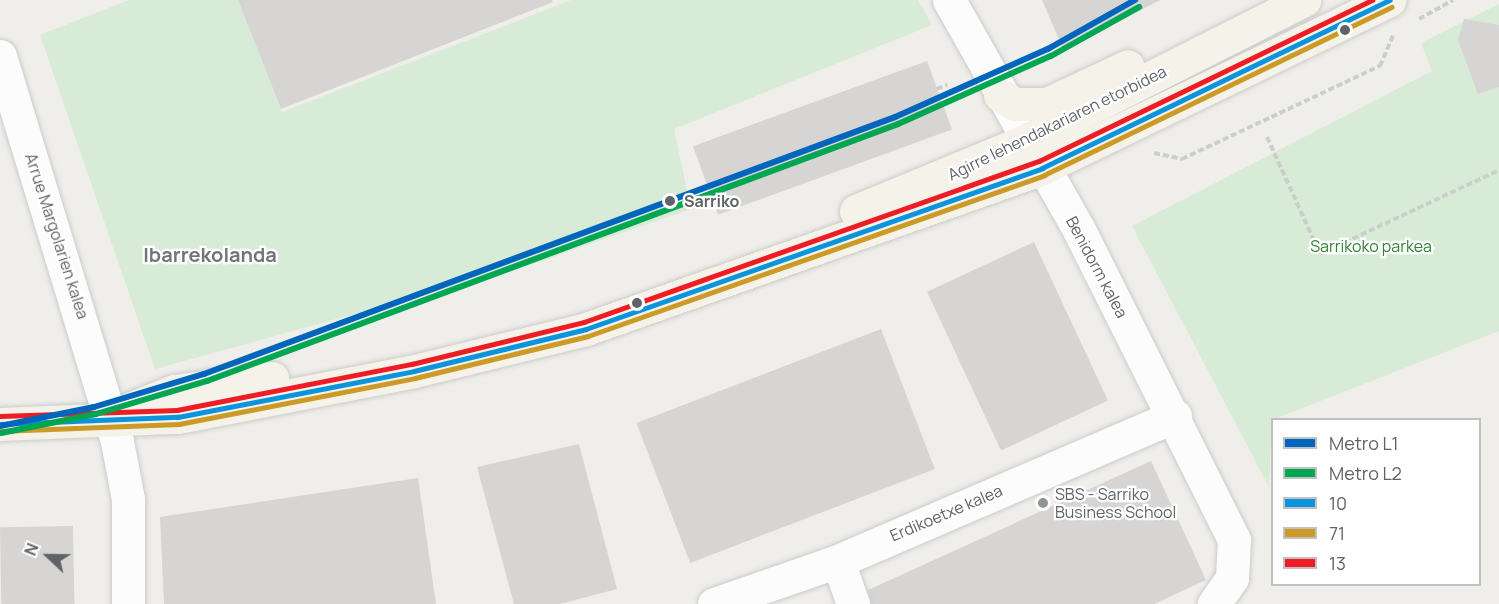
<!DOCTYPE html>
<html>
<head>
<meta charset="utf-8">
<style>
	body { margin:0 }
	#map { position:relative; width:1499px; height:604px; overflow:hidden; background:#efeeea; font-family:Manrope,sans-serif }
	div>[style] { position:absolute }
	.green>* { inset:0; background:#d8ebd6 }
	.building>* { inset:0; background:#d6d5d3; transform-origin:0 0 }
	.path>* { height:4px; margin-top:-2px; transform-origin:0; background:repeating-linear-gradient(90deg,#cacfcc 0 6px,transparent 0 9px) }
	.roads { filter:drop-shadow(0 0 2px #cbcccc) drop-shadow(0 0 2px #cbcccc) }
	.minor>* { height:33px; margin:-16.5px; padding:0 16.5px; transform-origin:16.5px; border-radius:16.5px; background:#fdfcfc }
	.major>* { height:33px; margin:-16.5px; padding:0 16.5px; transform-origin:16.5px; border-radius:16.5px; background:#f4f2e9 }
	.bus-1>* { height:4.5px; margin:-2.25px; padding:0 2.25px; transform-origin:2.25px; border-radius:2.25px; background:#0994dd }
	.bus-2>* { height:4.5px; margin:-2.25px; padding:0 2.25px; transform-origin:2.25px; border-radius:2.25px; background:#cc9a26 }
	.bus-3>* { height:4.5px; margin:-2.25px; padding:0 2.25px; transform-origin:2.25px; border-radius:2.25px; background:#ee1c25 }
	.metro-1>* { height:6px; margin:-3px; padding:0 3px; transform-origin:3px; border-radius:3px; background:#0065bd }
	.metro-2>* { height:6px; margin:-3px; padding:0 3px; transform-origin:3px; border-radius:3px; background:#00a651 }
	.dots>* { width:16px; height:16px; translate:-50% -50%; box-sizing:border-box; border:3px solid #fff; border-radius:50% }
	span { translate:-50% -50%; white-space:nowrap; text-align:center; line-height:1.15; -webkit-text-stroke:4.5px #fff; paint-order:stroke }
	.street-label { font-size:16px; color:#5f6368 }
	.stop-label { font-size:16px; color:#5f6368; font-weight:700 }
	.left { translate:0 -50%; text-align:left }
	.park-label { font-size:16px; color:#348238 }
	.poi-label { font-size:16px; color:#5f6368 }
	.quarter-label { font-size:20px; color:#70757a; font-weight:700 }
	.legend { position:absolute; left:1271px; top:418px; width:210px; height:168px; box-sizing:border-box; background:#fff; border:2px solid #bfc1c3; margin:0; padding:8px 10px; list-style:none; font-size:18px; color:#5f6368 }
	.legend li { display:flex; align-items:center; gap:12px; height:30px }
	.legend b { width:30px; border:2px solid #bfc1c3 }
	.north { position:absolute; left:18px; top:526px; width:60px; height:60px; -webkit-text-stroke:4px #fff; paint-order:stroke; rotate:292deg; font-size:16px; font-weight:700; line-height:24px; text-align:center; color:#5f6368 }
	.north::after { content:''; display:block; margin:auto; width:21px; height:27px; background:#5f6368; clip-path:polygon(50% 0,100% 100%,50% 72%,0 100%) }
</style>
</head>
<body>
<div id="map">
	<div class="green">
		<i style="clip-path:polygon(129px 0,238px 0,282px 112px,571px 0,918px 0,932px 25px,674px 129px,691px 209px,521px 268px,155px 369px,40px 35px)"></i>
		<i style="clip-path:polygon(1499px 4px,1499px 331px,1272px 420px,1269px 487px,1132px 226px,1432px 71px,1421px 43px)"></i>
	</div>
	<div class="building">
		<i style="clip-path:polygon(238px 0,552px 0,553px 2px,281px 109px)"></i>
		<i style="clip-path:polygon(1042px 0,1160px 0,1064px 51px)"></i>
		<i style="clip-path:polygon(1464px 19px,1499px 25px,1499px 87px,1478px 94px,1458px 40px)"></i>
		<i style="left:927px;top:61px;width:73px;height:249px;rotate:70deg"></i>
		<i style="left:1034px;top:242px;width:175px;height:118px;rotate:65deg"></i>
		<i style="left:881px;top:329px;width:150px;height:262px;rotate:69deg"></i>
		<i style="clip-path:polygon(579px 444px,617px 589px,560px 604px,514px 604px,477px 467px)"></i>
		<i style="clip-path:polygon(1151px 461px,1206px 580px,1154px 604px,871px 604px,868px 590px)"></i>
		<i style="clip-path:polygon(418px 478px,436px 604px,164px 604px,160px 517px)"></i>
		<i style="left:73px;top:526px;width:78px;height:73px;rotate:89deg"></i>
	</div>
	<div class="path">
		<i style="left:1419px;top:19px;width:39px;rotate:-29deg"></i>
		<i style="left:937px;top:89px;width:11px;rotate:-22deg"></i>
		<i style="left:1267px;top:137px;width:128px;rotate:65.6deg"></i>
		<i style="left:1320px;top:254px;width:198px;rotate:-25.1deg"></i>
		<i style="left:1154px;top:153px;width:29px;rotate:12deg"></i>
		<i style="left:1182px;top:159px;width:219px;rotate:-25.2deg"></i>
		<i style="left:1380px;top:66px;width:33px;rotate:-67deg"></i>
	</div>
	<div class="roads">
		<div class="minor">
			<i style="left:949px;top:0;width:264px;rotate:60.5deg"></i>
			<i style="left:1079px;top:230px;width:347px;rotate:63.4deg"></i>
			<i style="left:1234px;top:540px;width:38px;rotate:93deg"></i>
			<i style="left:1232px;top:578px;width:32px;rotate:125deg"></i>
			<i style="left:0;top:56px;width:402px;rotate:73.1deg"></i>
			<i style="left:117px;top:441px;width:59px;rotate:79.3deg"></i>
			<i style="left:128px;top:499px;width:105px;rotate:90deg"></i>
			<i style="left:838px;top:561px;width:46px;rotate:70.8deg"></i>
			<i style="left:714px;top:604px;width:131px;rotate:-19.1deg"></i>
			<i style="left:838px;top:561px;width:367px;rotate:-23.3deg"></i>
		</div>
		<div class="major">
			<i style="left:1000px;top:95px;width:17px;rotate:31deg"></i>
			<i style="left:1015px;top:104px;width:32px"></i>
			<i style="left:1047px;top:104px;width:89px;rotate:-25.1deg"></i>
			<i style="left:856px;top:211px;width:183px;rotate:-22.5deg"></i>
			<i style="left:1025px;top:141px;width:313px;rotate:-26.8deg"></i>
			<i style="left:127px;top:410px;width:51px;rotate:-22deg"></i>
			<i style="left:174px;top:391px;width:99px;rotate:-7.6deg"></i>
			<i style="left:0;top:424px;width:178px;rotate:-2.3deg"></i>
			<i style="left:178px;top:417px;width:240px;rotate:-11deg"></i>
			<i style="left:414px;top:371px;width:177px;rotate:-13.7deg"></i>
			<i style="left:586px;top:329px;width:484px;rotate:-19.4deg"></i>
			<i style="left:1042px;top:168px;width:386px;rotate:-25.8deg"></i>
		</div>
	</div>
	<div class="bus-1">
		<i style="left:0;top:424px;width:178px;rotate:-2.3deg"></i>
		<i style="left:178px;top:417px;width:240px;rotate:-11deg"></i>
		<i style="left:414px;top:371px;width:177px;rotate:-13.7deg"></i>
		<i style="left:586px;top:329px;width:484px;rotate:-19.4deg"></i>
		<i style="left:1042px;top:168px;width:386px;rotate:-25.8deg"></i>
	</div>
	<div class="bus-2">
		<i style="left:0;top:431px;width:179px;rotate:-2.2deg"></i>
		<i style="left:179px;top:424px;width:240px;rotate:-11deg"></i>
		<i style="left:415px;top:378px;width:178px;rotate:-13.6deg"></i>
		<i style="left:588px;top:336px;width:484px;rotate:-19.4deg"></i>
		<i style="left:1044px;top:175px;width:386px;rotate:-25.8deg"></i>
	</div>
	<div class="bus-3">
		<i style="left:0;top:416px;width:177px;rotate:-1.9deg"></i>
		<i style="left:177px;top:410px;width:239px;rotate:-11.1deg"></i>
		<i style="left:412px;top:364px;width:177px;rotate:-13.7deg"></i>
		<i style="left:584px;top:322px;width:483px;rotate:-19.5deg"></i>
		<i style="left:1039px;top:161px;width:370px;rotate:-25.8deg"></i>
	</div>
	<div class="metro-1">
		<i style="left:0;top:426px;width:96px;rotate:-11.4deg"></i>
		<i style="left:94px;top:407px;width:115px;rotate:-16.7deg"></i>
		<i style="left:204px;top:374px;width:737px;rotate:-20.4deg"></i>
		<i style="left:895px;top:117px;width:167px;rotate:-24deg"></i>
		<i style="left:1048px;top:49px;width:100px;rotate:-29.4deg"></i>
	</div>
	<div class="metro-2">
		<i style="left:1px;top:433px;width:97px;rotate:-11.3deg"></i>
		<i style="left:96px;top:414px;width:116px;rotate:-16.6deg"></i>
		<i style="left:207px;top:381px;width:737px;rotate:-20.4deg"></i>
		<i style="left:898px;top:124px;width:167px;rotate:-24deg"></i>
		<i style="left:1051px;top:56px;width:101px;rotate:-29.1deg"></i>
	</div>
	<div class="dots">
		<i style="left:1345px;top:30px;background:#5f6368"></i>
		<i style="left:670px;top:201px;background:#5f6368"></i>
		<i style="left:637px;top:303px;background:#5f6368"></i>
		<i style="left:1043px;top:503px;background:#919496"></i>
	</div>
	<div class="street-label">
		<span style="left:1057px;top:123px;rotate:-26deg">Agirre lehendakariaren etorbidea</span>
		<span style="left:57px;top:236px;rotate:72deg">Arrue Margolarien kalea</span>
		<span style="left:1097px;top:267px;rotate:62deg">Benidorm kalea</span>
		<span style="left:946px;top:513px;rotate:-23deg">Erdikoetxe kalea</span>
	</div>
	<div class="stop-label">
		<span class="left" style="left:684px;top:201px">Sarriko</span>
	</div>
	<div class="park-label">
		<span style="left:1371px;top:246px">Sarrikoko parkea</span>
	</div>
	<div class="poi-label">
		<span class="left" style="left:1055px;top:503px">SBS - Sarriko<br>Business School</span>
	</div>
	<div class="quarter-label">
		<span style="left:210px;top:254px">Ibarrekolanda</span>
	</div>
	<ul class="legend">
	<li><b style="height:8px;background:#0065bd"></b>Metro L1</li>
	<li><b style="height:8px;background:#00a651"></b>Metro L2</li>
	<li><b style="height:8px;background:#0994dd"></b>10</li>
	<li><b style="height:8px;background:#cc9a26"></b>71</li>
	<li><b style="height:8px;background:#ee1c25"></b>13</li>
	</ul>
	<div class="north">N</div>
</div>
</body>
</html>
